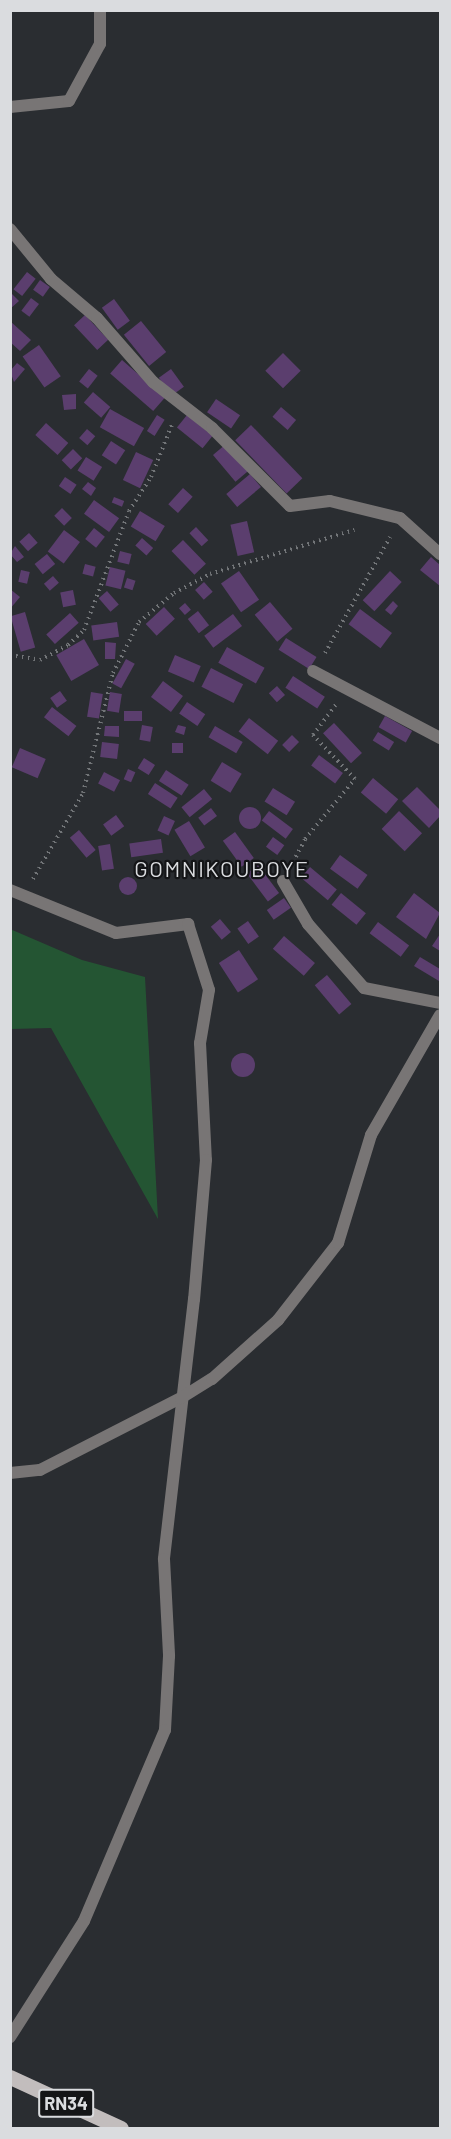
<!DOCTYPE html>
<html>
<head>
<meta charset="utf-8">
<style>
	body { margin:0 }
	#map { position:relative; width:451px; height:2139px; overflow:hidden; background:#2a2d31; font-family:Barlow,sans-serif }
	div>[style] { position:absolute }
	.green>* { inset:0; background:#245533 }
	.building>* { inset:0; background:#5b3e6e; transform-origin:0 0 }
	.round { border-radius:50% }
	.path>* { height:4px; margin-top:-2px; transform-origin:0; background:repeating-linear-gradient(90deg,#727578 0 1.5px,transparent 0 6px) }
	.minor>* { height:12px; margin:-6px; padding:0 6px; transform-origin:6px; border-radius:6px; background:#787575 }
	.primary>* { height:15px; margin:-7.5px; padding:0 7.5px; transform-origin:7.5px; border-radius:7.5px; background:#c2bdbd }
	span { translate:-50% -50%; white-space:nowrap; text-align:center; line-height:1.15; -webkit-text-stroke:4.5px #141517; paint-order:stroke }
	.shield-label span { padding:2px 4px; background:#141517; border:2px solid; border-radius:4px; -webkit-text-stroke-width:0 }
	.shield-label { font-size:18px; color:#dadcdf; font-weight:700 }
	.quarter-label { font-size:22px; color:#dadcdf; letter-spacing:1.5px }
	.frame { position:absolute; inset:0; border:12px solid #dadcdf; pointer-events:none }
</style>
</head>
<body>
<div id="map">
	<div class="green">
		<i style="clip-path:polygon(10px 929px,82px 960px,145px 977px,158px 1219px,51px 1028px,11px 1029px)"></i>
	</div>
	<div class="building">
		<i style="left:27px;top:272px;width:11px;height:22px;rotate:38deg"></i>
		<i style="left:40px;top:280px;width:12px;height:12px;rotate:35deg"></i>
		<i style="clip-path:polygon(12px 294px,19px 301px,10px 309px,10px 295px)"></i>
		<i style="left:31px;top:298px;width:10px;height:16px;rotate:37deg"></i>
		<i style="left:114px;top:299px;width:27px;height:15px;rotate:54deg"></i>
		<i style="left:85px;top:315px;width:34px;height:15px;rotate:47deg"></i>
		<i style="clip-path:polygon(10px 321px,31px 340px,20px 351px,10px 342px)"></i>
		<i style="left:141px;top:321px;width:40px;height:22px;rotate:51deg"></i>
		<i style="left:39px;top:345px;width:38px;height:20px;rotate:55deg"></i>
		<i style="left:283px;top:353px;width:25px;height:25px;rotate:45deg"></i>
		<i style="left:122px;top:360px;width:57px;height:18px;rotate:41deg"></i>
		<i style="clip-path:polygon(17px 363px,25px 369px,14px 382px,10px 371px)"></i>
		<i style="left:89px;top:369px;width:11px;height:16px;rotate:38deg"></i>
		<i style="left:171px;top:369px;width:22px;height:15px;rotate:54deg"></i>
		<i style="left:93px;top:392px;width:23px;height:14px;rotate:41deg"></i>
		<i style="clip-path:polygon(76px 394px,76px 409px,64px 410px,62px 395px)"></i>
		<i style="left:216px;top:399px;width:29px;height:16px;rotate:34deg"></i>
		<i style="left:281px;top:407px;width:20px;height:13px;rotate:41deg"></i>
		<i style="left:110px;top:409px;width:39px;height:21px;rotate:29deg"></i>
		<i style="left:157px;top:415px;width:9px;height:19px;rotate:32deg"></i>
		<i style="left:187px;top:415px;width:33px;height:16px;rotate:39deg"></i>
		<i style="left:46px;top:423px;width:30px;height:16px;rotate:42deg"></i>
		<i style="left:251px;top:425px;width:74px;height:22px;rotate:46deg"></i>
		<i style="left:87px;top:429px;width:11px;height:12px;rotate:41deg"></i>
		<i style="left:111px;top:441px;width:17px;height:17px;rotate:33deg"></i>
		<i style="left:226px;top:444px;width:35px;height:17px;rotate:50deg"></i>
		<i style="left:73px;top:449px;width:13px;height:16px;rotate:45deg"></i>
		<i style="left:136px;top:452px;width:19px;height:31px;rotate:25deg"></i>
		<i style="left:86px;top:457px;width:19px;height:16px;rotate:32deg"></i>
		<i style="left:250px;top:474px;width:17px;height:31px;rotate:50deg"></i>
		<i style="left:65px;top:477px;width:14px;height:11px;rotate:34deg"></i>
		<i style="clip-path:polygon(88px 482px,96px 488px,91px 496px,82px 489px)"></i>
		<i style="left:183px;top:488px;width:13px;height:22px;rotate:42deg"></i>
		<i style="left:114px;top:497px;width:11px;height:6px;rotate:22deg"></i>
		<i style="left:94px;top:500px;width:31px;height:17px;rotate:36deg"></i>
		<i style="left:62px;top:508px;width:14px;height:11px;rotate:45deg"></i>
		<i style="left:140px;top:511px;width:29px;height:18px;rotate:31deg"></i>
		<i style="left:247px;top:521px;width:32px;height:17px;rotate:77deg"></i>
		<i style="left:196px;top:527px;width:18px;height:9px;rotate:47deg"></i>
		<i style="left:94px;top:528px;width:14px;height:14px;rotate:39deg"></i>
		<i style="left:64px;top:530px;width:20px;height:27px;rotate:37deg"></i>
		<i style="left:29px;top:533px;width:13px;height:13px;rotate:48deg"></i>
		<i style="left:142px;top:538px;width:15px;height:10px;rotate:42deg"></i>
		<i style="left:183px;top:540px;width:33px;height:16px;rotate:46deg"></i>
		<i style="clip-path:polygon(15px 546px,24px 557px,17px 562px,10px 554px)"></i>
		<i style="left:120px;top:551px;width:12px;height:11px;rotate:14deg"></i>
		<i style="left:47px;top:554px;width:13px;height:16px;rotate:51deg"></i>
		<i style="clip-path:polygon(431px 557px,440px 565px,440px 586px,420px 570px)"></i>
		<i style="left:85px;top:564px;width:11px;height:10px;rotate:15deg"></i>
		<i style="left:110px;top:567px;width:16px;height:19px;rotate:14deg"></i>
		<i style="left:21px;top:570px;width:9px;height:12px;rotate:13deg"></i>
		<i style="left:239px;top:571px;width:35px;height:22px;rotate:55deg"></i>
		<i style="left:390px;top:571px;width:16px;height:40px;rotate:43deg"></i>
		<i style="left:53px;top:576px;width:9px;height:12px;rotate:49deg"></i>
		<i style="left:127px;top:578px;width:9px;height:10px;rotate:18deg"></i>
		<i style="left:204px;top:582px;width:13px;height:12px;rotate:48deg"></i>
		<i style="clip-path:polygon(10px 589px,20px 597px,10px 609px)"></i>
		<i style="left:73px;top:590px;width:15px;height:13px;rotate:79deg"></i>
		<i style="left:107px;top:591px;width:18px;height:11px;rotate:49deg"></i>
		<i style="clip-path:polygon(393px 601px,398px 606px,391px 615px,385px 610px)"></i>
		<i style="left:270px;top:602px;width:35px;height:20px;rotate:50deg"></i>
		<i style="left:185px;top:603px;width:9px;height:8px;rotate:49deg"></i>
		<i style="left:164px;top:607px;width:16px;height:25px;rotate:47deg"></i>
		<i style="left:360px;top:609px;width:40px;height:19px;rotate:37deg"></i>
		<i style="left:198px;top:611px;width:18px;height:13px;rotate:52deg"></i>
		<i style="left:25px;top:612px;width:37px;height:15px;rotate:74deg"></i>
		<i style="left:70px;top:613px;width:13px;height:32px;rotate:48deg"></i>
		<i style="left:233px;top:614px;width:15px;height:36px;rotate:53deg"></i>
		<i style="left:117px;top:622px;width:15px;height:26px;rotate:82deg"></i>
		<i style="left:286px;top:638px;width:36px;height:14px;rotate:32deg"></i>
		<i style="left:84px;top:639px;width:30px;height:32px;rotate:60deg"></i>
		<i style="clip-path:polygon(105px 642px,116px 643px,115px 659px,105px 659px)"></i>
		<i style="left:227px;top:647px;width:43px;height:18px;rotate:29deg"></i>
		<i style="left:175px;top:655px;width:28px;height:18px;rotate:23deg"></i>
		<i style="left:126px;top:659px;width:10px;height:28px;rotate:29deg"></i>
		<i style="left:211px;top:668px;width:36px;height:21px;rotate:27deg"></i>
		<i style="left:293px;top:676px;width:38px;height:14px;rotate:33deg"></i>
		<i style="left:163px;top:681px;width:25px;height:20px;rotate:37deg"></i>
		<i style="left:277px;top:686px;width:12px;height:11px;rotate:48deg"></i>
		<i style="left:60px;top:691px;width:12px;height:12px;rotate:55deg"></i>
		<i style="left:91px;top:692px;width:12px;height:25px;rotate:9deg"></i>
		<i style="left:110px;top:692px;width:12px;height:19px;rotate:9deg"></i>
		<i style="left:187px;top:702px;width:22px;height:14px;rotate:34deg"></i>
		<i style="left:52px;top:707px;width:31px;height:13px;rotate:38deg"></i>
		<i style="left:124px;top:711px;width:18px;height:10px"></i>
		<i style="left:385px;top:716px;width:31px;height:13px;rotate:29deg"></i>
		<i style="left:249px;top:718px;width:37px;height:17px;rotate:38deg"></i>
		<i style="left:334px;top:723px;width:41px;height:15px;rotate:47deg"></i>
		<i style="left:142px;top:725px;width:11px;height:15px;rotate:10deg"></i>
		<i style="clip-path:polygon(178px 725px,186px 727px,184px 735px,175px 732px)"></i>
		<i style="clip-path:polygon(105px 726px,119px 726px,119px 737px,104px 736px)"></i>
		<i style="left:215px;top:726px;width:32px;height:13px;rotate:30deg"></i>
		<i style="left:378px;top:732px;width:19px;height:10px;rotate:32deg"></i>
		<i style="left:292px;top:735px;width:10px;height:14px;rotate:45deg"></i>
		<i style="left:102px;top:742px;width:17px;height:15px;rotate:7deg"></i>
		<i style="left:172px;top:743px;width:11px;height:10px"></i>
		<i style="left:20px;top:748px;width:28px;height:21px;rotate:23deg"></i>
		<i style="left:319px;top:755px;width:30px;height:13px;rotate:37deg"></i>
		<i style="left:144px;top:758px;width:13px;height:12px;rotate:32deg"></i>
		<i style="left:222px;top:762px;width:23px;height:22px;rotate:31deg"></i>
		<i style="left:128px;top:769px;width:8px;height:11px;rotate:23deg"></i>
		<i style="left:166px;top:770px;width:27px;height:13px;rotate:33deg"></i>
		<i style="left:104px;top:772px;width:18px;height:13px;rotate:27deg"></i>
		<i style="left:373px;top:778px;width:33px;height:19px;rotate:40deg"></i>
		<i style="left:155px;top:783px;width:27px;height:13px;rotate:33deg"></i>
		<i style="clip-path:polygon(417px 787px,440px 810px,440px 816px,429px 828px,402px 801px)"></i>
		<i style="left:273px;top:788px;width:26px;height:16px;rotate:32deg"></i>
		<i style="left:204px;top:789px;width:13px;height:29px;rotate:51deg"></i>
		<i class="round" style="left:239px;top:807px;width:22px;height:22px"></i>
		<i style="left:211px;top:808px;width:10px;height:16px;rotate:53deg"></i>
		<i style="left:269px;top:811px;width:30px;height:12px;rotate:37deg"></i>
		<i style="left:399px;top:811px;width:32px;height:25px;rotate:44deg"></i>
		<i style="left:116px;top:815px;width:14px;height:16px;rotate:54deg"></i>
		<i style="left:164px;top:816px;width:12px;height:16px;rotate:24deg"></i>
		<i style="left:189px;top:821px;width:31px;height:17px;rotate:59deg"></i>
		<i style="left:79px;top:830px;width:26px;height:12px;rotate:50deg"></i>
		<i style="left:235px;top:832px;width:32px;height:15px;rotate:54deg"></i>
		<i style="left:273px;top:837px;width:14px;height:12px;rotate:36deg"></i>
		<i style="left:161px;top:839px;width:14px;height:32px;rotate:82deg"></i>
		<i style="left:110px;top:844px;width:25px;height:12px;rotate:81deg"></i>
		<i style="left:340px;top:855px;width:34px;height:17px;rotate:36deg"></i>
		<i style="left:258px;top:865px;width:35px;height:14px;rotate:53deg"></i>
		<i style="left:310px;top:867px;width:35px;height:14px;rotate:40deg"></i>
		<i class="round" style="left:119px;top:877px;width:18px;height:18px"></i>
		<i style="left:341px;top:893px;width:32px;height:15px;rotate:39deg"></i>
		<i style="clip-path:polygon(414px 893px,440px 913px,426px 939px,396px 917px)"></i>
		<i style="left:284px;top:898px;width:12px;height:21px;rotate:55deg"></i>
		<i style="left:220px;top:919px;width:17px;height:12px;rotate:50deg"></i>
		<i style="left:248px;top:921px;width:19px;height:13px;rotate:55deg"></i>
		<i style="left:378px;top:922px;width:39px;height:14px;rotate:37deg"></i>
		<i style="clip-path:polygon(440px 934px,440px 951px,432px 946px)"></i>
		<i style="left:284px;top:936px;width:41px;height:17px;rotate:41deg"></i>
		<i style="left:239px;top:950px;width:35px;height:24px;rotate:57deg"></i>
		<i style="clip-path:polygon(420px 957px,440px 969px,439px 981px,414px 966px)"></i>
		<i style="left:327px;top:975px;width:38px;height:16px;rotate:50deg"></i>
		<i class="round" style="left:231px;top:1053px;width:24px;height:24px"></i>
	</div>
	<div class="path">
		<i style="left:325px;top:653px;width:133px;rotate:-60.7deg"></i>
		<i style="left:10px;top:655px;width:30px;rotate:9deg"></i>
		<i style="left:40px;top:660px;width:32px;rotate:-28deg"></i>
		<i style="left:68px;top:645px;width:22px;rotate:-43deg"></i>
		<i style="left:84px;top:630px;width:127px;rotate:-69.3deg"></i>
		<i style="left:129px;top:511px;width:40px;rotate:-57.1deg"></i>
		<i style="left:151px;top:477px;width:59px;rotate:-68.2deg"></i>
		<i style="left:293px;top:862px;width:26px;rotate:-62deg"></i>
		<i style="left:305px;top:839px;width:78px;rotate:-50.2deg"></i>
		<i style="left:355px;top:779px;width:61px;rotate:-133.7deg"></i>
		<i style="left:313px;top:735px;width:38px;rotate:-53deg"></i>
		<i style="left:33px;top:879px;width:99px;rotate:-59.8deg"></i>
		<i style="left:83px;top:793px;width:124px;rotate:-76deg"></i>
		<i style="left:113px;top:673px;width:57px;rotate:-63deg"></i>
		<i style="left:139px;top:622px;width:45px;rotate:-39.6deg"></i>
		<i style="left:174px;top:593px;width:41px;rotate:-27.8deg"></i>
		<i style="left:210px;top:574px;width:151px;rotate:-17deg"></i>
	</div>
	<div class="minor">
		<i style="left:10px;top:107px;width:59px;rotate:-5.8deg"></i>
		<i style="left:69px;top:101px;width:65px;rotate:-61.5deg"></i>
		<i style="left:100px;top:44px;width:34px;rotate:-90deg"></i>
		<i style="left:10px;top:229px;width:65px;rotate:50.6deg"></i>
		<i style="left:51px;top:279px;width:60px;rotate:40.3deg"></i>
		<i style="left:97px;top:318px;width:85px;rotate:48.8deg"></i>
		<i style="left:153px;top:382px;width:75px;rotate:37.9deg"></i>
		<i style="left:212px;top:428px;width:110px;rotate:45deg"></i>
		<i style="left:290px;top:506px;width:40px;rotate:-7.1deg"></i>
		<i style="left:330px;top:501px;width:72px;rotate:13.7deg"></i>
		<i style="left:400px;top:518px;width:54px;rotate:42deg"></i>
		<i style="left:313px;top:671px;width:144px;rotate:27.8deg"></i>
		<i style="left:283px;top:881px;width:50px;rotate:59.8deg"></i>
		<i style="left:308px;top:924px;width:85px;rotate:48.8deg"></i>
		<i style="left:364px;top:988px;width:77px;rotate:11.2deg"></i>
		<i style="left:10px;top:890px;width:114px;rotate:22.1deg"></i>
		<i style="left:116px;top:933px;width:73px;rotate:-7.1deg"></i>
		<i style="left:188px;top:924px;width:69px;rotate:72.3deg"></i>
		<i style="left:209px;top:990px;width:54px;rotate:99.6deg"></i>
		<i style="left:200px;top:1043px;width:117px;rotate:87.1deg"></i>
		<i style="left:206px;top:1160px;width:140px;rotate:94.9deg"></i>
		<i style="left:194px;top:1299px;width:262px;rotate:96.6deg"></i>
		<i style="left:164px;top:1559px;width:97px;rotate:87deg"></i>
		<i style="left:169px;top:1656px;width:74px;rotate:93.1deg"></i>
		<i style="left:165px;top:1730px;width:207px;rotate:113deg"></i>
		<i style="left:84px;top:1921px;width:138px;rotate:122.5deg"></i>
		<i style="left:10px;top:1473px;width:30px;rotate:-6deg"></i>
		<i style="left:40px;top:1470px;width:158px;rotate:-27.1deg"></i>
		<i style="left:181px;top:1398px;width:36px;rotate:-32deg"></i>
		<i style="left:212px;top:1379px;width:89px;rotate:-41.8deg"></i>
		<i style="left:278px;top:1320px;width:98px;rotate:-52.1deg"></i>
		<i style="left:338px;top:1243px;width:113px;rotate:-73deg"></i>
		<i style="left:371px;top:1135px;width:138px;rotate:-60.1deg"></i>
	</div>
	<div class="primary">
		<i style="left:10px;top:2077px;width:122px;rotate:24.7deg"></i>
	</div>
	<div class="shield-label">
		<span style="left:66px;top:2103px">RN34</span>
	</div>
	<div class="quarter-label">
		<span style="left:222px;top:869px">GOMNIKOUBOYE</span>
	</div>
	<div class="frame"></div>
</div>
</body>
</html>
